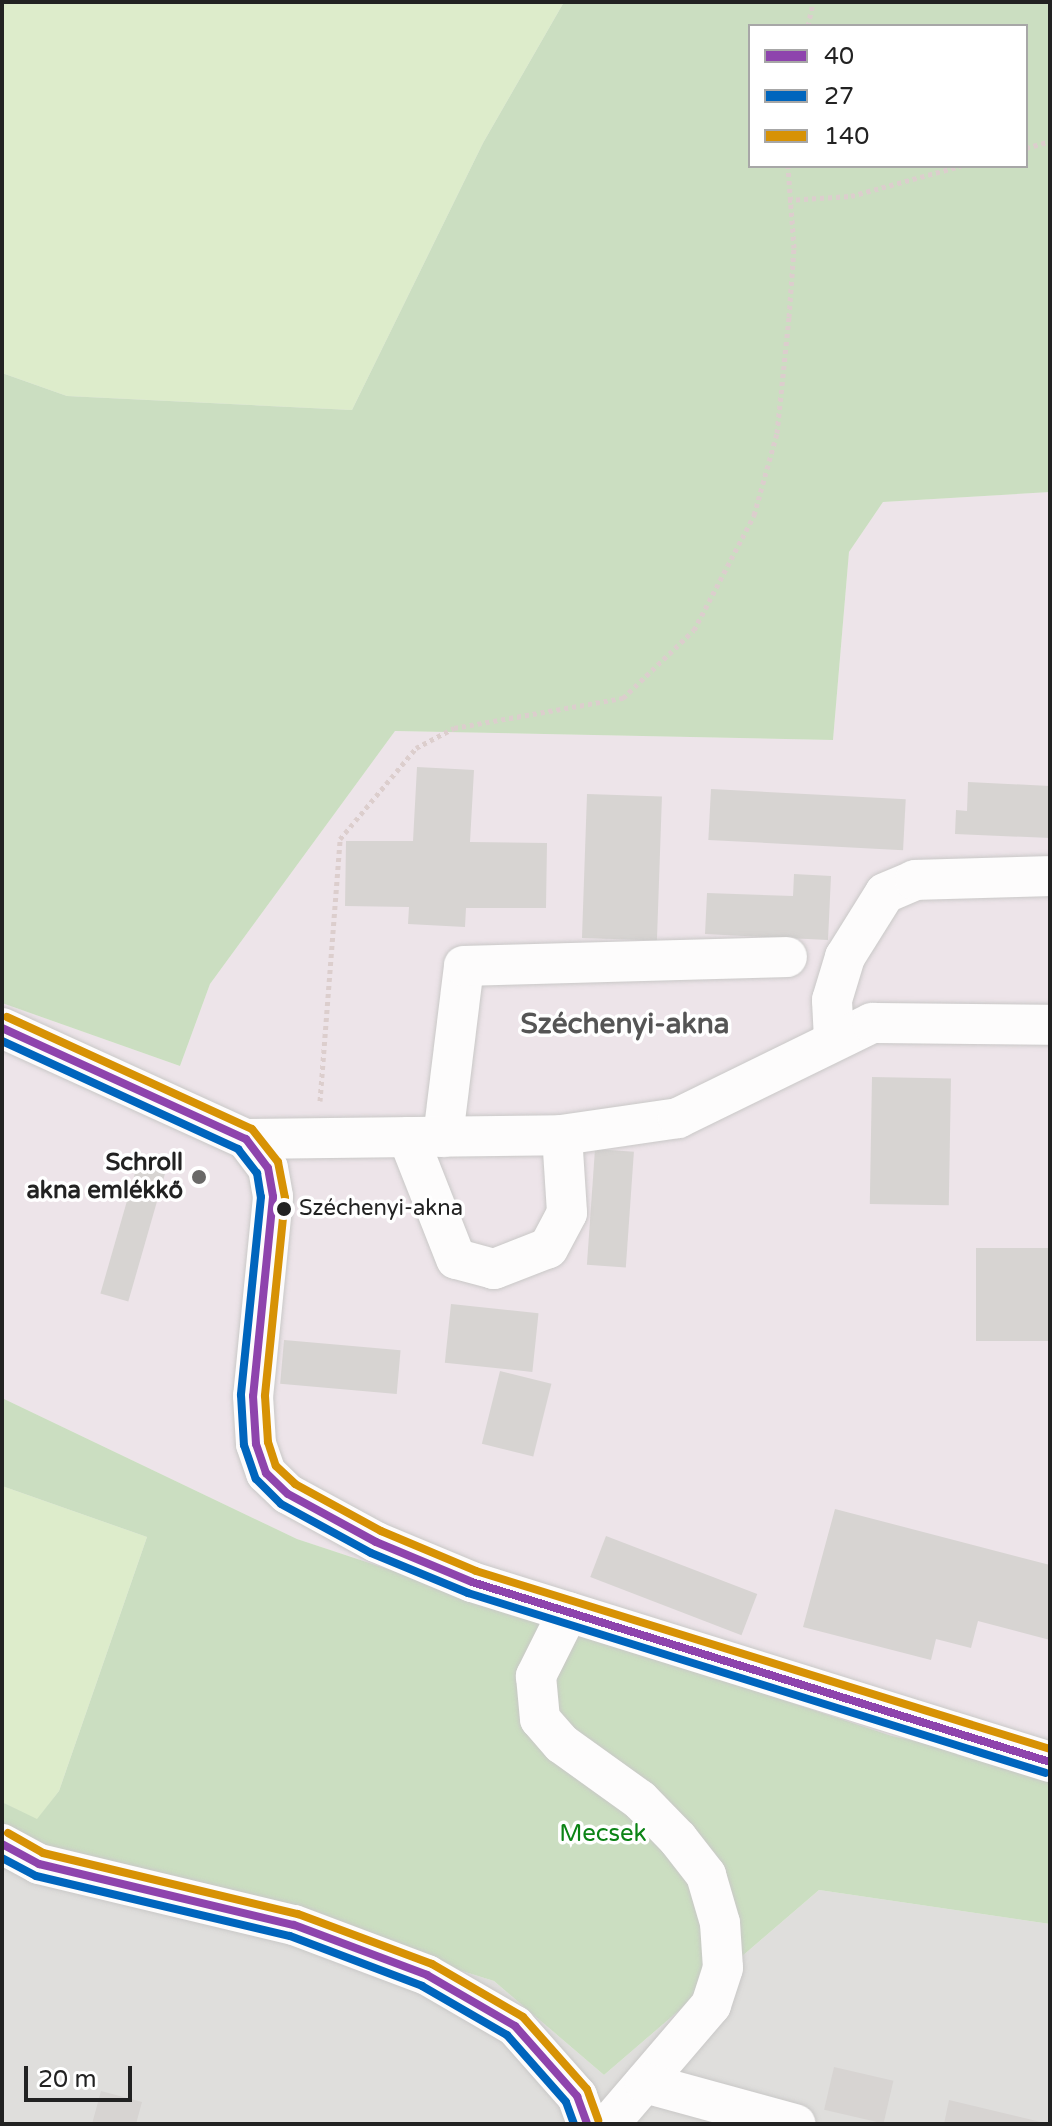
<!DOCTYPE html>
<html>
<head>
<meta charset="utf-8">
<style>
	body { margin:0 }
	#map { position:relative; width:1052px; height:2126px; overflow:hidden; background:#f0eeeb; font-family:"Varela Round",sans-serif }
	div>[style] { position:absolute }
	.residential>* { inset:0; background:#dfdedc }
	.industrial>* { inset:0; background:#ede4e9 }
	.grass>* { inset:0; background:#ddeccb }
	.forest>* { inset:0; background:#cbdec1 }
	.building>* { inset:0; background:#d7d4d2; transform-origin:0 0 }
	.path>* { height:5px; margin-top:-2.5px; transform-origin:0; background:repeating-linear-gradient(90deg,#dccecd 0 4px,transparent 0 8px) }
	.roads { filter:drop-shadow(0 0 2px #c9c8c7) drop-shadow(0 0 2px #c9c8c7) }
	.minor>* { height:40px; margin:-20px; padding:0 20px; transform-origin:20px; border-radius:20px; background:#fdfcfc }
	.bus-1>* { height:8px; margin:-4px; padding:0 4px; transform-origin:4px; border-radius:4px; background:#8e44ad }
	.bus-2>* { height:8px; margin:-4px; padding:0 4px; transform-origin:4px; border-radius:4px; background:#0065bd }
	.bus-3>* { height:8px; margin:-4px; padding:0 4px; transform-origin:4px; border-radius:4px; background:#d79205 }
	.dots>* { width:22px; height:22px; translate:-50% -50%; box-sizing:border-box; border:4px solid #fff; border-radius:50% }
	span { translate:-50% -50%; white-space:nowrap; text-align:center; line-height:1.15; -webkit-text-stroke:7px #fff; paint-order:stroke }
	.bus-label { font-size:22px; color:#222 }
	.left { translate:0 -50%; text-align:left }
	.poi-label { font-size:24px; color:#222; font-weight:700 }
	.right { translate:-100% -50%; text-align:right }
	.park-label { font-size:24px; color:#0c8416 }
	.quarter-label { font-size:28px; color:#555; font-weight:700 }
	.frame { position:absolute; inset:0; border:4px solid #222; pointer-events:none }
	.legend { position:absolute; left:748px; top:24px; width:280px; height:144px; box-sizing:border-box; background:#fff; border:2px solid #a7a7a7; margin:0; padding:10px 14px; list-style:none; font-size:24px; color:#222 }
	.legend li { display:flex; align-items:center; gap:16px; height:40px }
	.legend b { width:40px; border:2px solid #a7a7a7 }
	.scale { position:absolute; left:24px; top:2066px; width:108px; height:36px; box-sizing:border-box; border:4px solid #222; border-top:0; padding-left:10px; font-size:24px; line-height:28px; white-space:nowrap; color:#222; -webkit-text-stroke:6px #fff; paint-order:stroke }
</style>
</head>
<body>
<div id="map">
	<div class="residential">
		<i style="clip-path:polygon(2px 1850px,148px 1873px,494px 1981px,604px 2075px,819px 1890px,1050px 1924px,1050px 2124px,2px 2124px)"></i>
	</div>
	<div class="industrial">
		<i style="clip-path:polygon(1050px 492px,1050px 1771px,892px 1736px,297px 1539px,2px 1398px,2px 1003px,180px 1066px,210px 984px,395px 731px,833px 740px,849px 552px,883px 502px)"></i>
	</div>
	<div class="grass">
		<i style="clip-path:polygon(2px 2px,564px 2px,483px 143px,352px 410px,67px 396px,2px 373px)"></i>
		<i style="clip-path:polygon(2px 1486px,147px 1537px,59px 1791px,37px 1820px,2px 1802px)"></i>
	</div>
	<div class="forest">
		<i style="clip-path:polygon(evenodd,564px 2px,1050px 2px,1050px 492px,883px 502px,849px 552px,833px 740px,395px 731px,210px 984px,180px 1066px,2px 1003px,2px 373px,67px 396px,352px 410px,483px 143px,564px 2px,750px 26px,1026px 26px,1026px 166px,750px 166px,750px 26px)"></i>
		<i style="clip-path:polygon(2px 1398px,297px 1539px,892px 1736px,1050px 1771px,1050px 1924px,819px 1890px,604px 2075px,494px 1981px,148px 1873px,2px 1850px,2px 1802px,37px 1819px,59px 1791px,147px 1537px,2px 1486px)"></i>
	</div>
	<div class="building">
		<i style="clip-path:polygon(417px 767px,474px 770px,470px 842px,547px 843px,546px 908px,466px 908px,465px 927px,408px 924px,409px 907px,345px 906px,346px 841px,413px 841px)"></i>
		<i style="clip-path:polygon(968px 782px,1050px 786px,1050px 838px,955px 834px,956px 810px,967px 811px)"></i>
		<i style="left:711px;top:789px;width:195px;height:51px;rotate:3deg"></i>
		<i style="left:587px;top:794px;width:75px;height:144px;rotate:2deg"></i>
		<i style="clip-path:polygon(794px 874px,831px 876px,828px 940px,705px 934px,707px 893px,793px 896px)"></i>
		<i style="left:872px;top:1077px;width:79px;height:127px;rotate:1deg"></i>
		<i style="left:595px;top:1149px;width:39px;height:116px;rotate:4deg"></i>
		<i style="left:139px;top:1159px;width:29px;height:140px;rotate:16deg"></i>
		<i style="left:976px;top:1248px;width:74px;height:93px"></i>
		<i style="left:451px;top:1304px;width:88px;height:59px;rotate:6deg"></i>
		<i style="left:284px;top:1340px;width:117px;height:44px;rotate:5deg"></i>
		<i style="left:500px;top:1371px;width:53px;height:75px;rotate:14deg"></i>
		<i style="clip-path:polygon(835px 1509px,1050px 1565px,1050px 1640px,978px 1621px,971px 1648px,936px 1639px,931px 1660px,803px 1627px)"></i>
		<i style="left:606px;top:1536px;width:162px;height:44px;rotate:21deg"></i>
		<i style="left:834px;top:2067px;width:61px;height:44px;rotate:13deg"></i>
		<i style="clip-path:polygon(101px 2091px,142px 2102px,136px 2124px,92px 2124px)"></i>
		<i style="clip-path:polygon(949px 2100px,1045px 2123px,1045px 2124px,944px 2124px)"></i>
	</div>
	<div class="path">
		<i style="left:808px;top:26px;width:25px;rotate:-78deg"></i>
		<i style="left:1026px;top:148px;width:25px;rotate:-16deg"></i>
		<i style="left:788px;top:200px;width:63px;rotate:-3.6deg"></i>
		<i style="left:851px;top:196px;width:114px;rotate:-15.3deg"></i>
		<i style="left:320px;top:1101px;width:263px;rotate:-85.6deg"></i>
		<i style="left:340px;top:839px;width:119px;rotate:-50.1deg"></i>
		<i style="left:416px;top:748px;width:43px;rotate:-27.8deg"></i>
		<i style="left:454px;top:728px;width:172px;rotate:-10.1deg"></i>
		<i style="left:623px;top:698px;width:98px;rotate:-43.8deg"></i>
		<i style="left:694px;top:630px;width:130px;rotate:-62.4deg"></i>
		<i style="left:754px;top:515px;width:85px;rotate:-74.3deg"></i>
		<i style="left:777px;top:433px;width:117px;rotate:-84.1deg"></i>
		<i style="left:789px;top:317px;width:69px;rotate:-85.9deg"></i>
		<i style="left:794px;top:248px;width:82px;rotate:-94.2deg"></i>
	</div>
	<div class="roads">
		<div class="minor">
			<i style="left:2px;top:1028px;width:268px;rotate:24.5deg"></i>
			<i style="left:246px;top:1139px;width:36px;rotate:53deg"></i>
			<i style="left:268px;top:1168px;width:29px;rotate:80deg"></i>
			<i style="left:273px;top:1197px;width:200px;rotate:95.7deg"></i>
			<i style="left:253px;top:1396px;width:48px;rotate:86.4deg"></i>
			<i style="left:256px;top:1444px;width:31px;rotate:71deg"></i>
			<i style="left:266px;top:1473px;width:30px;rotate:44deg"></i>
			<i style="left:288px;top:1494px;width:100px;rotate:28.6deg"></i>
			<i style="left:376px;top:1542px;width:104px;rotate:22.6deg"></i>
			<i style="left:472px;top:1582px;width:605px;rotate:17.3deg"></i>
			<i style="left:834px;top:1039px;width:39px;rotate:-93deg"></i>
			<i style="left:832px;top:1000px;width:45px;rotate:-73.2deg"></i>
			<i style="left:845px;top:957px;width:75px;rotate:-58deg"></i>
			<i style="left:885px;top:893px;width:33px;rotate:-23deg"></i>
			<i style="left:915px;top:880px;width:135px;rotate:-1.7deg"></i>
			<i style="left:562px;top:1135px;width:117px;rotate:-8.3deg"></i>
			<i style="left:678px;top:1118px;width:216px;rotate:-26.1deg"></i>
			<i style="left:872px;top:1023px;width:178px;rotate:0.6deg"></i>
			<i style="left:443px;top:1137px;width:172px;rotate:-83deg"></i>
			<i style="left:464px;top:966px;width:323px;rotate:-1.6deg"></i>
			<i style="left:246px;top:1139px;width:316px;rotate:-0.7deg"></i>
			<i style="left:562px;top:1135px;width:78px;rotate:86.3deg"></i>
			<i style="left:567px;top:1213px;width:40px;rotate:118deg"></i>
			<i style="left:548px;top:1248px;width:58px;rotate:158.7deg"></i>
			<i style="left:494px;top:1269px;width:39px;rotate:-165deg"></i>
			<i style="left:456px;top:1259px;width:131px;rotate:-111.5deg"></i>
			<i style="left:568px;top:1612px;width:72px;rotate:116.6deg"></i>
			<i style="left:536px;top:1676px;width:43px;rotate:84.7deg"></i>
			<i style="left:540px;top:1719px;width:33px;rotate:49deg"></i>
			<i style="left:562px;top:1744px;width:96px;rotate:35.7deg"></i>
			<i style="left:640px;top:1800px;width:54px;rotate:45.7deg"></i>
			<i style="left:678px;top:1839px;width:46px;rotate:52.1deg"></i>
			<i style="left:706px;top:1875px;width:50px;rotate:73.7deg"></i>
			<i style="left:720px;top:1923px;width:45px;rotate:86.2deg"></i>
			<i style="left:723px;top:1968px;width:39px;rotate:108deg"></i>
			<i style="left:711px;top:2005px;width:157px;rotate:130.6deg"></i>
			<i style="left:2px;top:1844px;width:42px;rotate:28.4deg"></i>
			<i style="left:39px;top:1864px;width:262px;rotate:13.5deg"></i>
			<i style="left:294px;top:1925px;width:142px;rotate:20.6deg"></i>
			<i style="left:427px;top:1975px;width:102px;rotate:30.1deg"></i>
			<i style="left:515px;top:2026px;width:94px;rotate:48.5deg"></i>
			<i style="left:577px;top:2096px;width:30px;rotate:70deg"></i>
			<i style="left:645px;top:2083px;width:156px;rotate:15.3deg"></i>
		</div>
	</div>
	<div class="bus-1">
		<i style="left:2px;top:1028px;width:268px;rotate:24.5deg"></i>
		<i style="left:246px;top:1139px;width:36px;rotate:53deg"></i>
		<i style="left:268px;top:1168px;width:29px;rotate:80deg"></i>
		<i style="left:273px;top:1197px;width:200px;rotate:95.7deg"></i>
		<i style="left:253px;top:1396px;width:48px;rotate:86.4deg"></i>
		<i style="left:256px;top:1444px;width:31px;rotate:71deg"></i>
		<i style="left:266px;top:1473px;width:30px;rotate:44deg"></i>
		<i style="left:288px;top:1494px;width:100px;rotate:28.6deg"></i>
		<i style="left:376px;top:1542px;width:104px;rotate:22.6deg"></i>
		<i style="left:472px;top:1582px;width:605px;rotate:17.3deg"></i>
		<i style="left:2px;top:1844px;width:42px;rotate:28.4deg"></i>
		<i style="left:39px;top:1864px;width:262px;rotate:13.5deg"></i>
		<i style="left:294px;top:1925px;width:142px;rotate:20.6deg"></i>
		<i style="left:427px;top:1975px;width:102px;rotate:30.1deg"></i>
		<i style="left:515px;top:2026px;width:94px;rotate:48.5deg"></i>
		<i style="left:577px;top:2096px;width:30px;rotate:70deg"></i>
	</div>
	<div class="bus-2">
		<i style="left:2px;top:1041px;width:260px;rotate:24.6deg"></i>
		<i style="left:238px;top:1149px;width:31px;rotate:52deg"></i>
		<i style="left:257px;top:1173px;width:24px;rotate:81deg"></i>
		<i style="left:261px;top:1197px;width:199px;rotate:95.8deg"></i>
		<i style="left:241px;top:1395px;width:50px;rotate:86.6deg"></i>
		<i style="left:244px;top:1445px;width:36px;rotate:71deg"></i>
		<i style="left:256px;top:1479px;width:35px;rotate:45deg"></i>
		<i style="left:281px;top:1504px;width:102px;rotate:28.6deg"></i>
		<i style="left:371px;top:1553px;width:105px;rotate:22.4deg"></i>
		<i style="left:468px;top:1593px;width:605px;rotate:17.3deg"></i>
		<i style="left:2px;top:1858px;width:38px;rotate:28deg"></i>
		<i style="left:36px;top:1876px;width:261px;rotate:13.3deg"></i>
		<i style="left:290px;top:1936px;width:141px;rotate:20.7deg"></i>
		<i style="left:422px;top:1986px;width:98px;rotate:30deg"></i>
		<i style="left:507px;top:2035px;width:89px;rotate:48.6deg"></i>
		<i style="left:566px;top:2102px;width:23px;rotate:70deg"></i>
	</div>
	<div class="bus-3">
		<i style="left:7px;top:1017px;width:269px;rotate:24.6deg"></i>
		<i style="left:252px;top:1129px;width:42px;rotate:51.8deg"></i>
		<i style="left:278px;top:1162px;width:37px;rotate:79deg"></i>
		<i style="left:285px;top:1198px;width:199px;rotate:95.8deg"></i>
		<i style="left:265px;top:1396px;width:46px;rotate:86.3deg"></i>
		<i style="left:268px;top:1442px;width:25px;rotate:72deg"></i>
		<i style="left:276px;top:1466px;width:26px;rotate:43deg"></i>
		<i style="left:295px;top:1484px;width:98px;rotate:28.7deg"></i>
		<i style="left:381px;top:1531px;width:103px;rotate:22.8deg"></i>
		<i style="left:476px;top:1571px;width:601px;rotate:17.23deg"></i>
		<i style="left:8px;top:1833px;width:40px;rotate:29.7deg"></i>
		<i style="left:43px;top:1853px;width:262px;rotate:13.5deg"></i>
		<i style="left:298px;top:1914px;width:143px;rotate:20.5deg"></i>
		<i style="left:432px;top:1964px;width:105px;rotate:30.2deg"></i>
		<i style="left:523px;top:2017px;width:96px;rotate:48.4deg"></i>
		<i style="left:587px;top:2089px;width:33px;rotate:70deg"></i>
	</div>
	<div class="dots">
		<i style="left:199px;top:1177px;background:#6a6968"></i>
		<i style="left:284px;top:1209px;background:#222"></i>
	</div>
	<div class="bus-label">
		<span class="left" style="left:299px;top:1209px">Széchenyi-akna</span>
	</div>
	<div class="poi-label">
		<span class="right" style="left:183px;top:1177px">Schroll<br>akna emlékkő</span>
	</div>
	<div class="park-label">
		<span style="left:603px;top:1834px">Mecsek</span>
	</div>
	<div class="quarter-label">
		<span style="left:625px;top:1024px">Széchenyi-akna</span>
	</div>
	<div class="frame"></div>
	<ul class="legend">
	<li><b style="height:10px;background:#8e44ad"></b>40</li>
	<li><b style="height:10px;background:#0065bd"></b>27</li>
	<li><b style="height:10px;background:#d79205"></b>140</li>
	</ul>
	<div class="scale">20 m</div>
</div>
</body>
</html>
